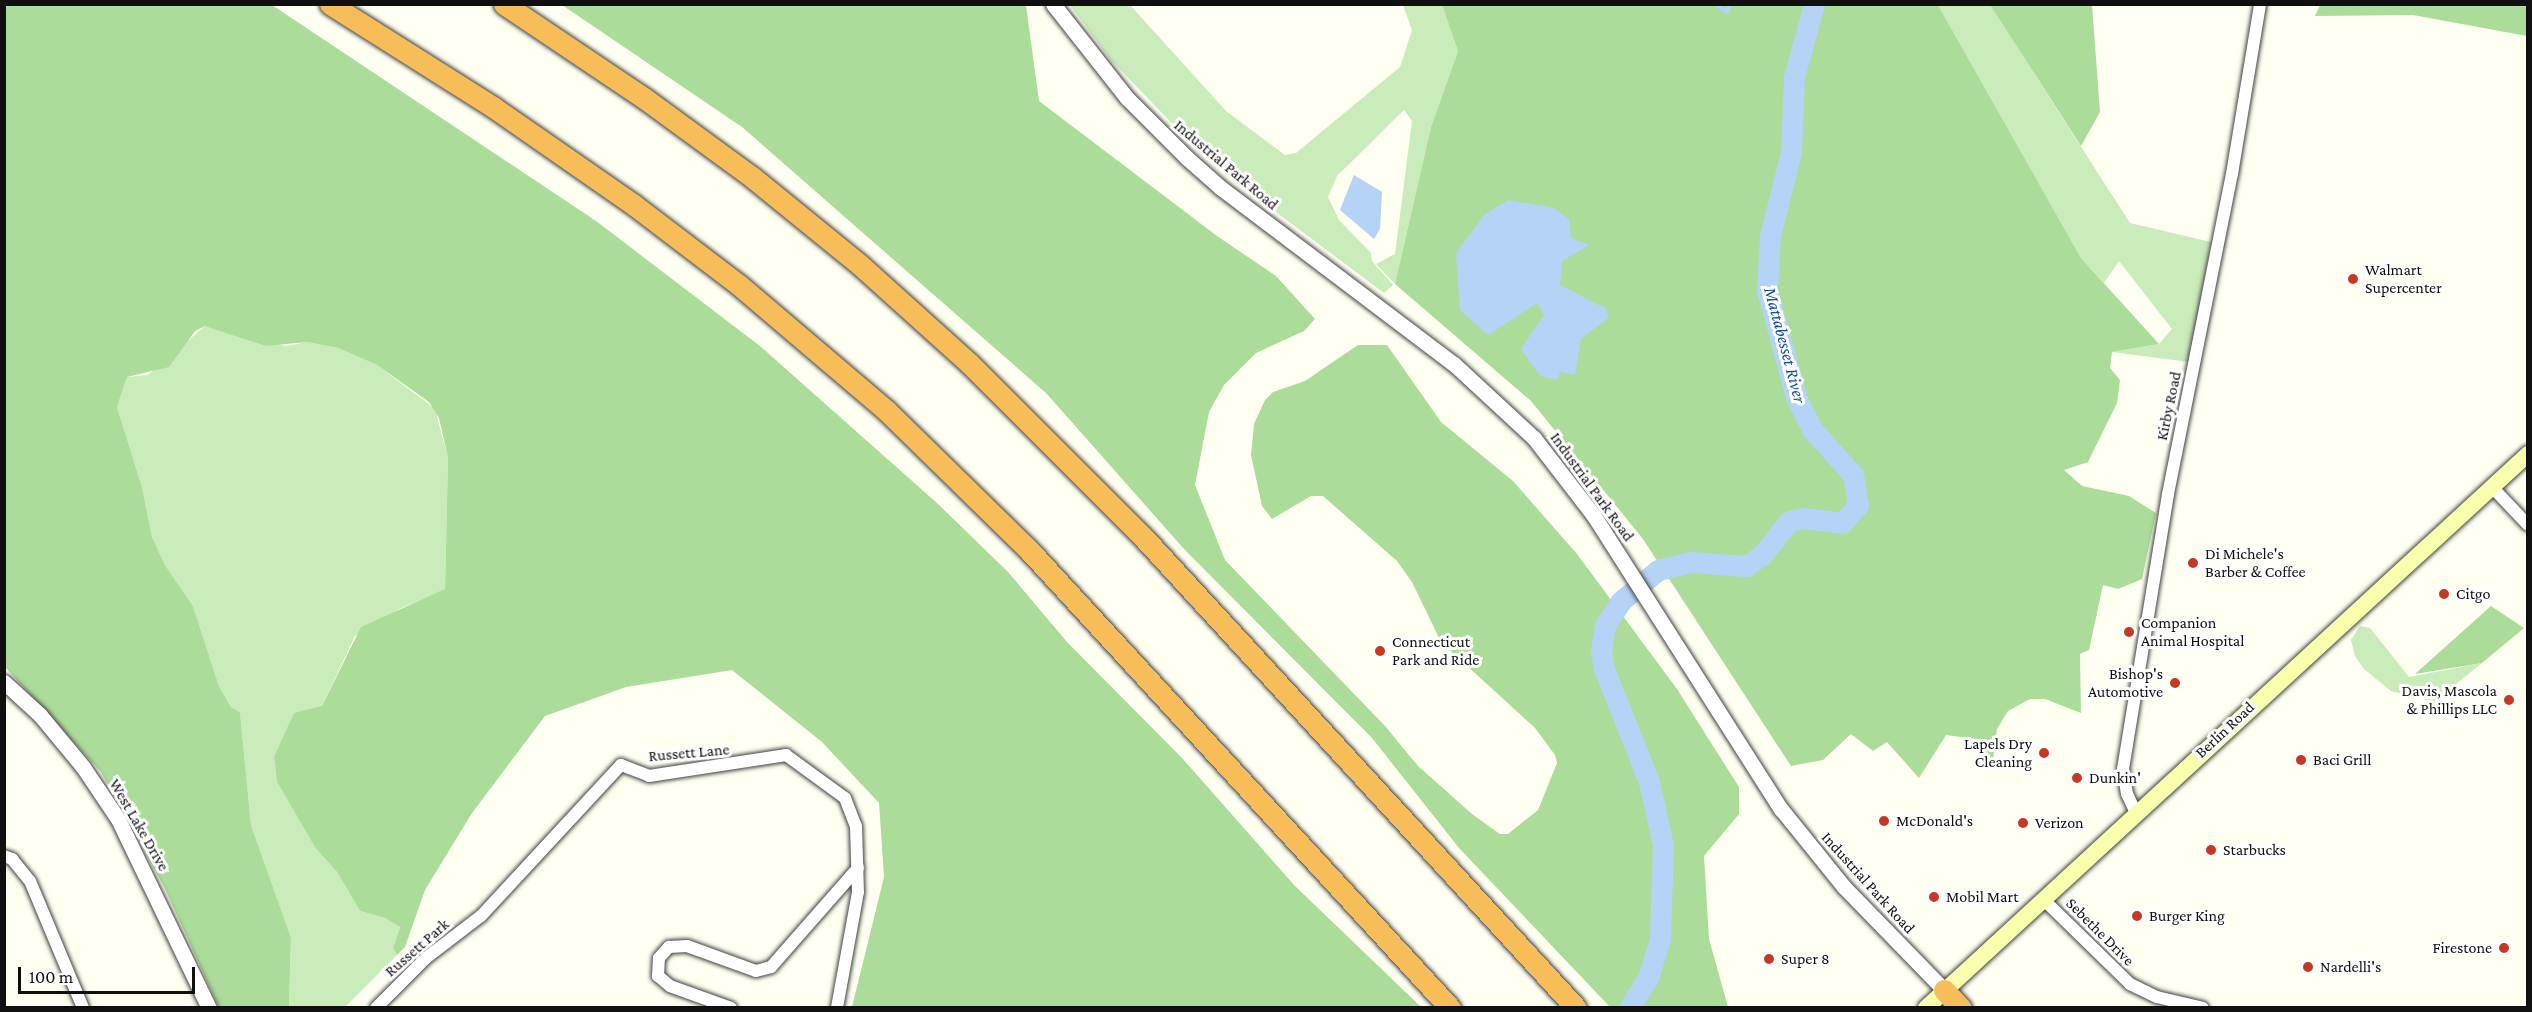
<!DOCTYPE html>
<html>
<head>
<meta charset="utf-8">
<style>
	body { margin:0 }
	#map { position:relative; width:2532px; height:1012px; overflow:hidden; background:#fffff2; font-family:"Crimson Pro",serif }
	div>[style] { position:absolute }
	.green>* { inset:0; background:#caebba }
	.forest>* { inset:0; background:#abdc99 }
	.water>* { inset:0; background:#b5d3f7 }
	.stream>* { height:4px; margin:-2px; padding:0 2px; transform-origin:2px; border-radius:2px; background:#b5d3f7 }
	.river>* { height:21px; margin:-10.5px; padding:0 10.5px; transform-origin:10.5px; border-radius:10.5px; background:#b5d3f7 }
	.roads { filter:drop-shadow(0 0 2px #424242) drop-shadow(0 0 2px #424242) }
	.minor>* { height:12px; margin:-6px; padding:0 6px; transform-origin:6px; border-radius:6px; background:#fff }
	.tertiary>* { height:15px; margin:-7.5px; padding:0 7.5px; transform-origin:7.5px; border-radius:7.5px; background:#fff }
	.secondary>* { height:16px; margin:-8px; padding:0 8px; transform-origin:8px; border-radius:8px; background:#f9ffad }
	.motorway>* { height:21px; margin:-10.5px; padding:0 10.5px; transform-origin:10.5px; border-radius:10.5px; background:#f7bd58 }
	.dots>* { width:16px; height:16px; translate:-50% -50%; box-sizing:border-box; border:3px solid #fff; border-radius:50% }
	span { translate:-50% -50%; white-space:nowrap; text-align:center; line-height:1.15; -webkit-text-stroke:6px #fff; paint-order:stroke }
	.street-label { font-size:16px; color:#0f0f0f }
	.poi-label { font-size:16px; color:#0f0f0f }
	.left { translate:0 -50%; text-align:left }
	.right { translate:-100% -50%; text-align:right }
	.water-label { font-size:18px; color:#154ca5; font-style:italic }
	.frame { position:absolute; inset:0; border:6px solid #0f0f0f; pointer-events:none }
	.scale { position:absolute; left:18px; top:967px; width:177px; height:27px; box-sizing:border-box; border:3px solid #0f0f0f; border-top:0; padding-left:8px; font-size:18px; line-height:21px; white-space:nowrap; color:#0f0f0f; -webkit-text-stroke:4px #fff; paint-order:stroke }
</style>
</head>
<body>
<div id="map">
	<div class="green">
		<i style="clip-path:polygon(1070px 5px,1130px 5px,1226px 111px,1285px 155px,1296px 153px,1400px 67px,1412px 30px,1403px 5px,1442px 5px,1458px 51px,1431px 127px,1395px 284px,1376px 264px,1395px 254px,1412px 121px,1404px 110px,1337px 176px,1328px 197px,1339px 220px,1371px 253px,1372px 261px,1393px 285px,1384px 293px,1260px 200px,1190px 142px,1110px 59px)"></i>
		<i style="clip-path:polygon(1938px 5px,1990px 5px,2130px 223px,2211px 242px,2189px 362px,2112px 352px,2159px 344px,2172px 329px,2119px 261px,2104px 283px,2081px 258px)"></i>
		<i style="clip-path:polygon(205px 326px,286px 346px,307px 342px,338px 348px,377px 365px,435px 409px,448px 458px,445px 590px,401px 608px,355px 636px,322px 706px,274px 757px,277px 782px,316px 849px,337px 872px,360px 911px,385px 918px,400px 927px,393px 948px,397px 955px,345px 1007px,289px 1007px,291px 938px,251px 825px,240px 712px,231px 707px,219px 686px,193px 606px,165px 565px,152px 537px,142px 487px,117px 407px,127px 377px,148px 375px)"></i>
		<i style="clip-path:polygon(2360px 626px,2370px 628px,2409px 677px,2482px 663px,2434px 702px,2391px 691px,2364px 669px,2355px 656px,2351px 640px)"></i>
	</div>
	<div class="forest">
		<i style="clip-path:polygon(5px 5px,272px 5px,596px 221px,760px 346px,938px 504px,1008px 572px,1067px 642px,1182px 758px,1295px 886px,1421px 1007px,852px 1007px,884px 877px,879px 803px,822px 742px,732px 670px,626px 687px,545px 716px,472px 813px,425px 890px,405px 947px,397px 955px,393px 948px,400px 927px,385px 918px,360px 911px,337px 872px,316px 849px,277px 782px,274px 757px,294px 713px,322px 706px,361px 627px,445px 589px,448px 458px,439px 418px,429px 402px,377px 365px,338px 348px,307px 342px,266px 346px,205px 326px,195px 331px,169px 367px,127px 377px,117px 407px,142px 487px,152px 537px,165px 565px,193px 606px,219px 686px,231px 707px,240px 712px,251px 825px,291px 938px,289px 1007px,219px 1007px,164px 887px,101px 772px,5px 667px)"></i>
		<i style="clip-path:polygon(562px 5px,1026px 5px,1039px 101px,1217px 236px,1276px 276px,1315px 319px,1304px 331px,1256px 353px,1224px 385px,1209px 412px,1195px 485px,1225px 560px,1385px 726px,1418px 766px,1472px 814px,1500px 834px,1508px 834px,1538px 810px,1557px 763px,1555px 755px,1535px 728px,1441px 642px,1412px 582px,1397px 561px,1323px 496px,1311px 496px,1272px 519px,1262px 506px,1251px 455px,1254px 424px,1265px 400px,1273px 392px,1305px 381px,1358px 345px,1387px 345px,1441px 422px,1513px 481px,1577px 554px,1677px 689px,1739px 787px,1739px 814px,1704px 856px,1709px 939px,1728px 1007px,1610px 1007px,1459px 848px,1372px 738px,1184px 549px,1047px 394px,742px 127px)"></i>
		<i style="clip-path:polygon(1442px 5px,1938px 5px,2081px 258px,2159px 344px,2112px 352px,2110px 368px,2120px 380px,2117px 403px,2088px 462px,2064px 470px,2082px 486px,2129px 496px,2156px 513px,2142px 579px,2118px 589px,2103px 585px,2089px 650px,2080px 654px,2081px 713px,2045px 699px,2030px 699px,2008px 711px,1997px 729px,1993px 760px,1978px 760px,1983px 740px,1946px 735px,1919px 778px,1887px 742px,1873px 751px,1851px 734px,1823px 760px,1791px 766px,1643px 539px,1531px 401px,1395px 284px,1431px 127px,1458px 51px)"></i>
		<i style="clip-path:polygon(1990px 5px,2092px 5px,2100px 112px,2081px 146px)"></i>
		<i style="clip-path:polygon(2320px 5px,2527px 5px,2527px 36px,2413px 15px,2315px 16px)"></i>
		<i style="clip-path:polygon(2491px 606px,2524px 628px,2482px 663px,2415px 674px)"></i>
	</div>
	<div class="water">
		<i style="clip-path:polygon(1354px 175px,1382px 192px,1380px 229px,1374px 239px,1340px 210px)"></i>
		<i style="clip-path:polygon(1508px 200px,1554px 208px,1569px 219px,1571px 238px,1589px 245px,1562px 261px,1560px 285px,1607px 309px,1608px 318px,1581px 339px,1575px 375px,1560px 372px,1557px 380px,1540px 376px,1521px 349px,1544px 315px,1537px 303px,1488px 335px,1460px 310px,1456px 253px,1485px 214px)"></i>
	</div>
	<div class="stream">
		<i style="left:1715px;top:4px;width:15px;rotate:32deg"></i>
		<i style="left:1728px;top:12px;width:8px;rotate:-83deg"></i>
	</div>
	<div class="river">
		<i style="left:1629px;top:1008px;width:36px;rotate:-58deg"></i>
		<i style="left:1648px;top:978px;width:41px;rotate:-72.9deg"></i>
		<i style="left:1660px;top:939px;width:94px;rotate:-88.2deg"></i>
		<i style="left:1663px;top:845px;width:65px;rotate:-102.5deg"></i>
		<i style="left:1649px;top:782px;width:122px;rotate:-111.7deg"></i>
		<i style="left:1604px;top:669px;width:19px;rotate:-99deg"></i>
		<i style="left:1601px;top:650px;width:25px;rotate:-81deg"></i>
		<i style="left:1605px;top:625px;width:29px;rotate:-56deg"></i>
		<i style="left:1621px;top:601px;width:48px;rotate:-40deg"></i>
		<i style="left:1658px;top:570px;width:34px;rotate:-14deg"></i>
		<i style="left:1691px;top:562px;width:55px;rotate:4.2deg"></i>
		<i style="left:1746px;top:566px;width:19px;rotate:-35deg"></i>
		<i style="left:1762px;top:555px;width:43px;rotate:-51.5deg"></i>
		<i style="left:1789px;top:521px;width:14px;rotate:-12deg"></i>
		<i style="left:1803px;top:518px;width:39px;rotate:7deg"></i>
		<i style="left:1842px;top:523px;width:24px;rotate:-48deg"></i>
		<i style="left:1858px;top:505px;width:30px;rotate:-99deg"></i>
		<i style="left:1853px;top:475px;width:62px;rotate:-131.7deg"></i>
		<i style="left:1812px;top:429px;width:33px;rotate:-117deg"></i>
		<i style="left:1797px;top:400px;width:114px;rotate:-105.3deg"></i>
		<i style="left:1767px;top:290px;width:54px;rotate:-86.8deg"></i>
		<i style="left:1770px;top:236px;width:87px;rotate:-76deg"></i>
		<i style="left:1791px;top:152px;width:75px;rotate:-87.7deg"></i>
		<i style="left:1794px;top:77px;width:76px;rotate:-74.7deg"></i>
	</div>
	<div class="roads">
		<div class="minor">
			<i style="left:2492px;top:487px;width:52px;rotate:46.5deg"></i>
			<i style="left:2136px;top:813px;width:21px;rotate:-115deg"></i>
			<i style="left:2127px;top:794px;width:25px;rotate:-99deg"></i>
			<i style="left:2123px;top:769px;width:279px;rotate:-80.7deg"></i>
			<i style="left:2168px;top:494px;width:326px;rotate:-78.7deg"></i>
			<i style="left:2232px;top:174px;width:172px;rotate:-80.6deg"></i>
			<i style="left:4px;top:856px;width:9px;rotate:21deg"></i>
			<i style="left:12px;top:859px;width:28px;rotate:51deg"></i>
			<i style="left:30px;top:881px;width:138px;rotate:67.3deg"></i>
			<i style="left:2043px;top:899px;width:122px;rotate:44.3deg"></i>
			<i style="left:2130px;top:984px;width:30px;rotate:26deg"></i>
			<i style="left:2157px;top:997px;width:47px;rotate:13.4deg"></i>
			<i style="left:376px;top:1008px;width:71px;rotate:-45deg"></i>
			<i style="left:426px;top:958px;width:69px;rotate:-37.4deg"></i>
			<i style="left:481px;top:916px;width:206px;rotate:-47.2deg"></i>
			<i style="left:621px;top:765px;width:30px;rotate:21deg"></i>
			<i style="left:649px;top:776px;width:139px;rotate:-8.7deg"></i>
			<i style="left:786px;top:755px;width:73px;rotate:36.1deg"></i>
			<i style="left:845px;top:798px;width:30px;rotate:69deg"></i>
			<i style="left:856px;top:826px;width:66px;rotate:88.3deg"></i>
			<i style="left:858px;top:892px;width:118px;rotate:100.3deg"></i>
			<i style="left:731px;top:1008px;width:65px;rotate:-160.2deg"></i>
			<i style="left:670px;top:986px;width:16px;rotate:-140deg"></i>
			<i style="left:658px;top:976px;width:18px;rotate:-87deg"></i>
			<i style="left:659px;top:958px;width:15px;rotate:-48deg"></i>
			<i style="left:669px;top:947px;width:18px;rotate:-3deg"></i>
			<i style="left:687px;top:946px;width:73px;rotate:19.9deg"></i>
			<i style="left:756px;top:971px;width:16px;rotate:-15deg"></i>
			<i style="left:771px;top:967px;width:132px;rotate:-48.7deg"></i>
		</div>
		<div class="tertiary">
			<i style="left:1053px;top:4px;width:120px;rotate:51.8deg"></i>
			<i style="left:1127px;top:98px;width:85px;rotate:45deg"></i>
			<i style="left:1187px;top:158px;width:45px;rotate:41.4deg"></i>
			<i style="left:1221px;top:188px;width:292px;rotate:37.1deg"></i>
			<i style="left:1454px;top:364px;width:109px;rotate:42.8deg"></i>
			<i style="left:1534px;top:438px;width:98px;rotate:52.4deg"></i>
			<i style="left:1594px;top:516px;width:348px;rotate:57.5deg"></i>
			<i style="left:1781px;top:809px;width:100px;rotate:51.1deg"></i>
			<i style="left:1844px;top:887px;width:144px;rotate:45.8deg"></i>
			<i style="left:4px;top:682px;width:49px;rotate:42.5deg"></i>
			<i style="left:40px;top:715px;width:67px;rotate:50.4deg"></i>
			<i style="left:83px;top:767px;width:63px;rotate:56.1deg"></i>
			<i style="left:118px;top:819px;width:210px;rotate:64.3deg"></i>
		</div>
		<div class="secondary">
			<i style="left:1926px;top:1008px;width:818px;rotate:-42.62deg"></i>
		</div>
		<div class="motorway">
			<i style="left:330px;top:4px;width:193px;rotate:32.3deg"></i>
			<i style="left:493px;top:107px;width:172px;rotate:34.8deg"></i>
			<i style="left:634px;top:205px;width:132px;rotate:37.3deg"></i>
			<i style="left:739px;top:285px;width:194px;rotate:40.4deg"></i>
			<i style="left:887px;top:411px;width:197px;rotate:44.4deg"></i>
			<i style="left:1028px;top:549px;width:624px;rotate:47.4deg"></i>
			<i style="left:504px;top:4px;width:169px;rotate:33.9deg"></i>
			<i style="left:644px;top:98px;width:134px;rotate:36.2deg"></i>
			<i style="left:752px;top:177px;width:138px;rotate:39.1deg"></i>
			<i style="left:859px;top:264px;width:149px;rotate:42deg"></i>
			<i style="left:970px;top:364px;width:246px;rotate:45deg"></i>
			<i style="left:1144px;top:538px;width:638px;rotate:47.41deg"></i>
			<i style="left:1944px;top:990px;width:25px;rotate:47deg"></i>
		</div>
	</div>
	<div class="dots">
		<i style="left:2353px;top:279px;background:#c33924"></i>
		<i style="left:2193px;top:563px;background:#c33924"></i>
		<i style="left:2444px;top:594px;background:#c33924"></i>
		<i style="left:2129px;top:632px;background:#c33924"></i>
		<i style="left:1380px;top:651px;background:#c33924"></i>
		<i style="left:2175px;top:683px;background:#c33924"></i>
		<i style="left:2509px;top:700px;background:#c33924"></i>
		<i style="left:2044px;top:753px;background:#c33924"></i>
		<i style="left:2301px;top:760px;background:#c33924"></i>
		<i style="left:2077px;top:778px;background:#c33924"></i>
		<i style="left:1884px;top:821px;background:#c33924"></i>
		<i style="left:2023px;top:823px;background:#c33924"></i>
		<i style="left:2211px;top:850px;background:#c33924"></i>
		<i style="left:1934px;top:897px;background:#c33924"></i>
		<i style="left:2137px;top:916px;background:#c33924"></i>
		<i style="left:2504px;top:948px;background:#c33924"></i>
		<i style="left:1769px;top:959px;background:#c33924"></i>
		<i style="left:2308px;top:967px;background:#c33924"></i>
	</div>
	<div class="street-label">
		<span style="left:1226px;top:165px;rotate:40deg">Industrial Park Road</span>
		<span style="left:2169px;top:406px;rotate:-78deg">Kirby Road</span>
		<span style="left:1592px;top:487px;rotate:54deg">Industrial Park Road</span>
		<span style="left:2225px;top:730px;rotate:-43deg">Berlin Road</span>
		<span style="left:689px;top:753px;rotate:-5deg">Russett Lane</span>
		<span style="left:139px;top:825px;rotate:60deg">West Lake Drive</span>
		<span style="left:1868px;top:883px;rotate:48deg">Industrial Park Road</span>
		<span style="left:2100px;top:932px;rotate:45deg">Sebethe Drive</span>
		<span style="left:417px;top:948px;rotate:-41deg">Russett Park</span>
	</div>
	<div class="poi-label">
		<span class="left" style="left:2365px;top:279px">Walmart<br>Supercenter</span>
		<span class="left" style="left:2205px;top:563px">Di Michele's<br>Barber &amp; Coffee</span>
		<span class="left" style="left:2456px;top:594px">Citgo</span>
		<span class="left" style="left:2141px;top:632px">Companion<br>Animal Hospital</span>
		<span class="left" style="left:1392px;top:651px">Connecticut<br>Park and Ride</span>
		<span class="right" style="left:2163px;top:683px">Bishop's<br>Automotive</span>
		<span class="right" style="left:2497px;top:700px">Davis, Mascola<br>&amp; Phillips LLC</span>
		<span class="right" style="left:2032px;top:753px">Lapels Dry<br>Cleaning</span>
		<span class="left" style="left:2313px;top:760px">Baci Grill</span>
		<span class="left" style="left:2089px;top:778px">Dunkin'</span>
		<span class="left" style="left:1896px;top:821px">McDonald's</span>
		<span class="left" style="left:2035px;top:823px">Verizon</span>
		<span class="left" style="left:2223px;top:850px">Starbucks</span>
		<span class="left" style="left:1946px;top:897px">Mobil Mart</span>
		<span class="left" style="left:2149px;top:916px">Burger King</span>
		<span class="right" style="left:2492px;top:948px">Firestone</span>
		<span class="left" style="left:1781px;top:959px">Super 8</span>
		<span class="left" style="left:2320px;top:967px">Nardelli's</span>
	</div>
	<div class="water-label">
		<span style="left:1785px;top:345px;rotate:75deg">Mattabesset River</span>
	</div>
	<div class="frame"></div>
	<div class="scale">100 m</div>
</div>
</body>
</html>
